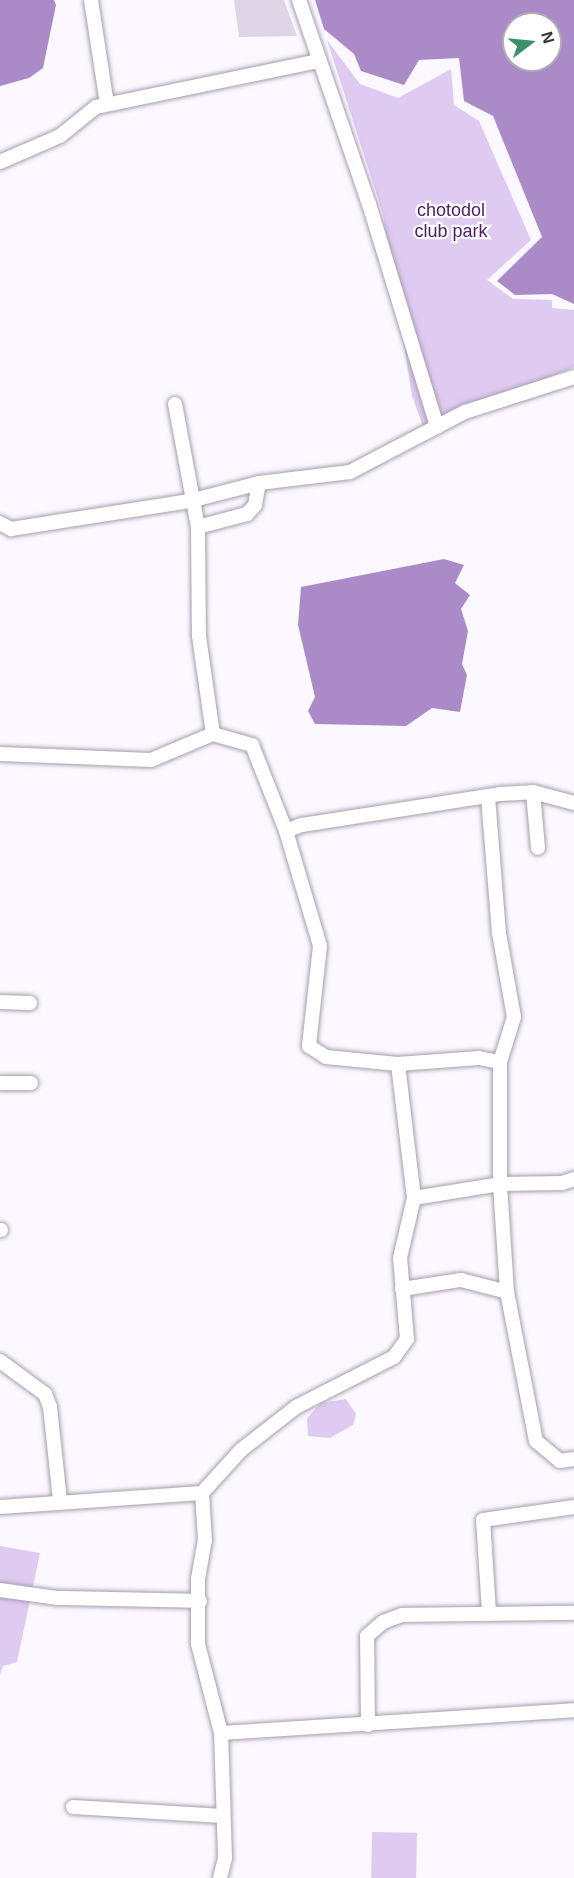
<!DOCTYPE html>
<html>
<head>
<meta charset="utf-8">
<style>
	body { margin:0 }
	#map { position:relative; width:574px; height:1878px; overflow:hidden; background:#fcf8ff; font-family:Helvetica,sans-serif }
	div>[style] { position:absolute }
	.green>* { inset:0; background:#dfcaf2; transform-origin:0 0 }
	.water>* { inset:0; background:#ab8bc7 }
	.building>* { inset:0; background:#ded6e6 }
	.roads { filter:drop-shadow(0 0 2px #a69ead) drop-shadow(0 0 2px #a69ead) }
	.street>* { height:14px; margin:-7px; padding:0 7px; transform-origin:7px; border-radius:7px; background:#fff }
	span { translate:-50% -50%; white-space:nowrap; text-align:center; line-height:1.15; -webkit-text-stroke:4.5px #fff; paint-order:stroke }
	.park-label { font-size:18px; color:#4b2068 }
	.north { position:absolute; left:502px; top:12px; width:60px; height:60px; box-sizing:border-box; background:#fff; border:2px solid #afadb0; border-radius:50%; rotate:74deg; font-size:16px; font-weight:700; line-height:24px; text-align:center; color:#363339 }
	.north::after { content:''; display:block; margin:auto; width:21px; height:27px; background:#3a9165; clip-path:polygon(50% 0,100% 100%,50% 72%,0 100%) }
</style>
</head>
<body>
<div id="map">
	<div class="green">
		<i style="clip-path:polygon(327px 40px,360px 84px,398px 98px,451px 69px,454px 105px,479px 121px,531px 240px,487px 280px,513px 299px,552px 300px,552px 308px,574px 310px,574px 367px,465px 410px,426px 434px,412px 396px,383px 214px)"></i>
		<i style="clip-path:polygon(346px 1399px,356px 1414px,353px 1425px,330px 1438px,308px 1436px,307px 1418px,321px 1403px)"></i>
		<i style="clip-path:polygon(0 1546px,40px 1553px,17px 1662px,3px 1666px,0 1674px)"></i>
		<i style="left:372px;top:1832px;width:45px;height:46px;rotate:1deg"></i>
	</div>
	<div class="water">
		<i style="clip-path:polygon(0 0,54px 0,56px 5px,43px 68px,29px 78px,0 86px)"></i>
		<i style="clip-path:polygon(evenodd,315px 0,574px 0,574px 304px,552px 294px,515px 295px,497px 281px,542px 237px,493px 116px,464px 101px,459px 58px,419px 60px,404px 85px,361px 71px,354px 54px,324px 29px,315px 0,514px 24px,550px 24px,550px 60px,514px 60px,514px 24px)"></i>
		<i style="clip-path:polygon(444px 559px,464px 565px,455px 583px,470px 595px,461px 609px,468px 631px,462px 664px,467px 675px,460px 712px,432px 708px,406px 726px,315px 724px,308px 711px,315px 697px,298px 625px,301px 587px)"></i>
	</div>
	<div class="building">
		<i style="clip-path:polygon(234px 0,284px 0,297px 36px,239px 37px)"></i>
	</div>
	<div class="roads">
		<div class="street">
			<i style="left:91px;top:0;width:105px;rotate:81.3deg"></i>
			<i style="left:299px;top:0;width:216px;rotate:71.1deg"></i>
			<i style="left:369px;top:204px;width:233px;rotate:73deg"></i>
			<i style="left:0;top:162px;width:65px;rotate:-23.4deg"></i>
			<i style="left:60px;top:136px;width:46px;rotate:-38.9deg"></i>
			<i style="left:96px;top:107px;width:228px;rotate:-11.7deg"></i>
			<i style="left:175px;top:404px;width:125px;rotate:79.4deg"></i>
			<i style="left:198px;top:527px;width:109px;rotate:89.5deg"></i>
			<i style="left:199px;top:636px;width:99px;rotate:81.9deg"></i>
			<i style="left:0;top:523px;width:13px;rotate:29deg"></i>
			<i style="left:11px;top:529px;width:181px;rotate:-8.9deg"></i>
			<i style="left:190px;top:501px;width:71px;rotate:-14.6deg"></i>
			<i style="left:259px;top:483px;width:92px;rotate:-6.9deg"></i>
			<i style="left:350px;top:472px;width:130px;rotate:-27.6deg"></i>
			<i style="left:465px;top:412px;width:114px;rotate:-17.8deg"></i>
			<i style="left:198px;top:527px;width:51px;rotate:-14.9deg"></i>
			<i style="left:247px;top:514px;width:12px;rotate:-48deg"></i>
			<i style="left:255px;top:505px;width:22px;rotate:-80deg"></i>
			<i style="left:0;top:754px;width:151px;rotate:2.3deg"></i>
			<i style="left:151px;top:760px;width:67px;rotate:-22.8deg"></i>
			<i style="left:213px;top:734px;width:41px;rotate:15.8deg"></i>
			<i style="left:252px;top:745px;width:92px;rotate:68.4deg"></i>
			<i style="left:286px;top:831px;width:120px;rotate:73.5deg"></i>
			<i style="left:320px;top:946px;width:101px;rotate:96.3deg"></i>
			<i style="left:309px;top:1046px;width:20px;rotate:33deg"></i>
			<i style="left:326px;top:1057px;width:72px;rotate:5.6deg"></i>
			<i style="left:398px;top:1064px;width:81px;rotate:-4.2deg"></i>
			<i style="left:479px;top:1058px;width:21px;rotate:11deg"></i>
			<i style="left:533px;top:792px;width:56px;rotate:84.9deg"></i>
			<i style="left:488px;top:797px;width:136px;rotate:85.4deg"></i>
			<i style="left:499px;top:933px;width:85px;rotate:79.9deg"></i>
			<i style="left:514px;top:1017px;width:47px;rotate:107.3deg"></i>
			<i style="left:500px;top:1062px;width:122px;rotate:90deg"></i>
			<i style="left:500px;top:1184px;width:108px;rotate:86.3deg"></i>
			<i style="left:507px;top:1292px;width:152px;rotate:79deg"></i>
			<i style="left:536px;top:1441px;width:31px;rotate:40deg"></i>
			<i style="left:560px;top:1461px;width:14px;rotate:-8deg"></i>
			<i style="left:286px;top:831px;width:17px;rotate:-21deg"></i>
			<i style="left:302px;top:825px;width:200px;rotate:-8.9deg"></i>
			<i style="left:500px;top:794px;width:33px;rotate:-3deg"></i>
			<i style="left:533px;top:792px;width:42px;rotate:15deg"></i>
			<i style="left:0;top:1002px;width:30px;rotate:2deg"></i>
			<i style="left:398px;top:1064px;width:135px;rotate:83.2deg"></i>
			<i style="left:0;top:1083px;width:31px"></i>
			<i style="left:0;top:1230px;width:1px"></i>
			<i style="left:402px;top:1289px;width:60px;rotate:-8.7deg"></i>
			<i style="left:461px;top:1280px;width:48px;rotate:14.6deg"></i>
			<i style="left:0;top:1361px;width:56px;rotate:36.3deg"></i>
			<i style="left:45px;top:1394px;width:14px;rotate:69deg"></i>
			<i style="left:50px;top:1407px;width:95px;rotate:83.9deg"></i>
			<i style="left:0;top:1507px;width:202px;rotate:-4deg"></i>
			<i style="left:0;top:1590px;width:59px;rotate:7.9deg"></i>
			<i style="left:58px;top:1598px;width:142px;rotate:1.2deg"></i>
			<i style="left:489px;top:1612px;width:92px;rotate:-93.7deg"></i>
			<i style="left:483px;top:1520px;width:92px;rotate:-8.1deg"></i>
			<i style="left:368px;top:1725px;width:89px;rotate:-90.6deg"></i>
			<i style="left:367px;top:1636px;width:21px;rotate:-41deg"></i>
			<i style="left:383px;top:1622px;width:20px;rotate:-20deg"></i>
			<i style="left:402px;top:1615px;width:172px;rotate:-0.7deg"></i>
			<i style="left:221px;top:1733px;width:354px;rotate:-3.7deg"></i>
			<i style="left:73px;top:1807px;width:150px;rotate:3.4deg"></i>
			<i style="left:220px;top:1878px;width:21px;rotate:-76deg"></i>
			<i style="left:225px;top:1858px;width:125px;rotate:-91.8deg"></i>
			<i style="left:221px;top:1733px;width:92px;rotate:-104.5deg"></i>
			<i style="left:198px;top:1644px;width:65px;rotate:-90deg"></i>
			<i style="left:198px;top:1579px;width:39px;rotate:-80deg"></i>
			<i style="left:205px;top:1541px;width:48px;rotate:-93.6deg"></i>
			<i style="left:202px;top:1493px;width:58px;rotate:-47.8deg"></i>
			<i style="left:241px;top:1450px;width:70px;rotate:-38deg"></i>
			<i style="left:296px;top:1407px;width:110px;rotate:-27deg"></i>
			<i style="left:394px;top:1357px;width:22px;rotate:-54deg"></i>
			<i style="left:407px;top:1339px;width:81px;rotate:-94.9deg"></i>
			<i style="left:400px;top:1258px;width:62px;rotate:-76.9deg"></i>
			<i style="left:414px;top:1198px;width:87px;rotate:-9.2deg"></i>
			<i style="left:500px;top:1184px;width:62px;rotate:-0.9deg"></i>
			<i style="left:562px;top:1183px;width:13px;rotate:-18deg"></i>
		</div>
	</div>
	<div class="park-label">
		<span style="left:451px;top:221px">chotodol<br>club park</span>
	</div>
	<div class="north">N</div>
</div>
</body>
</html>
